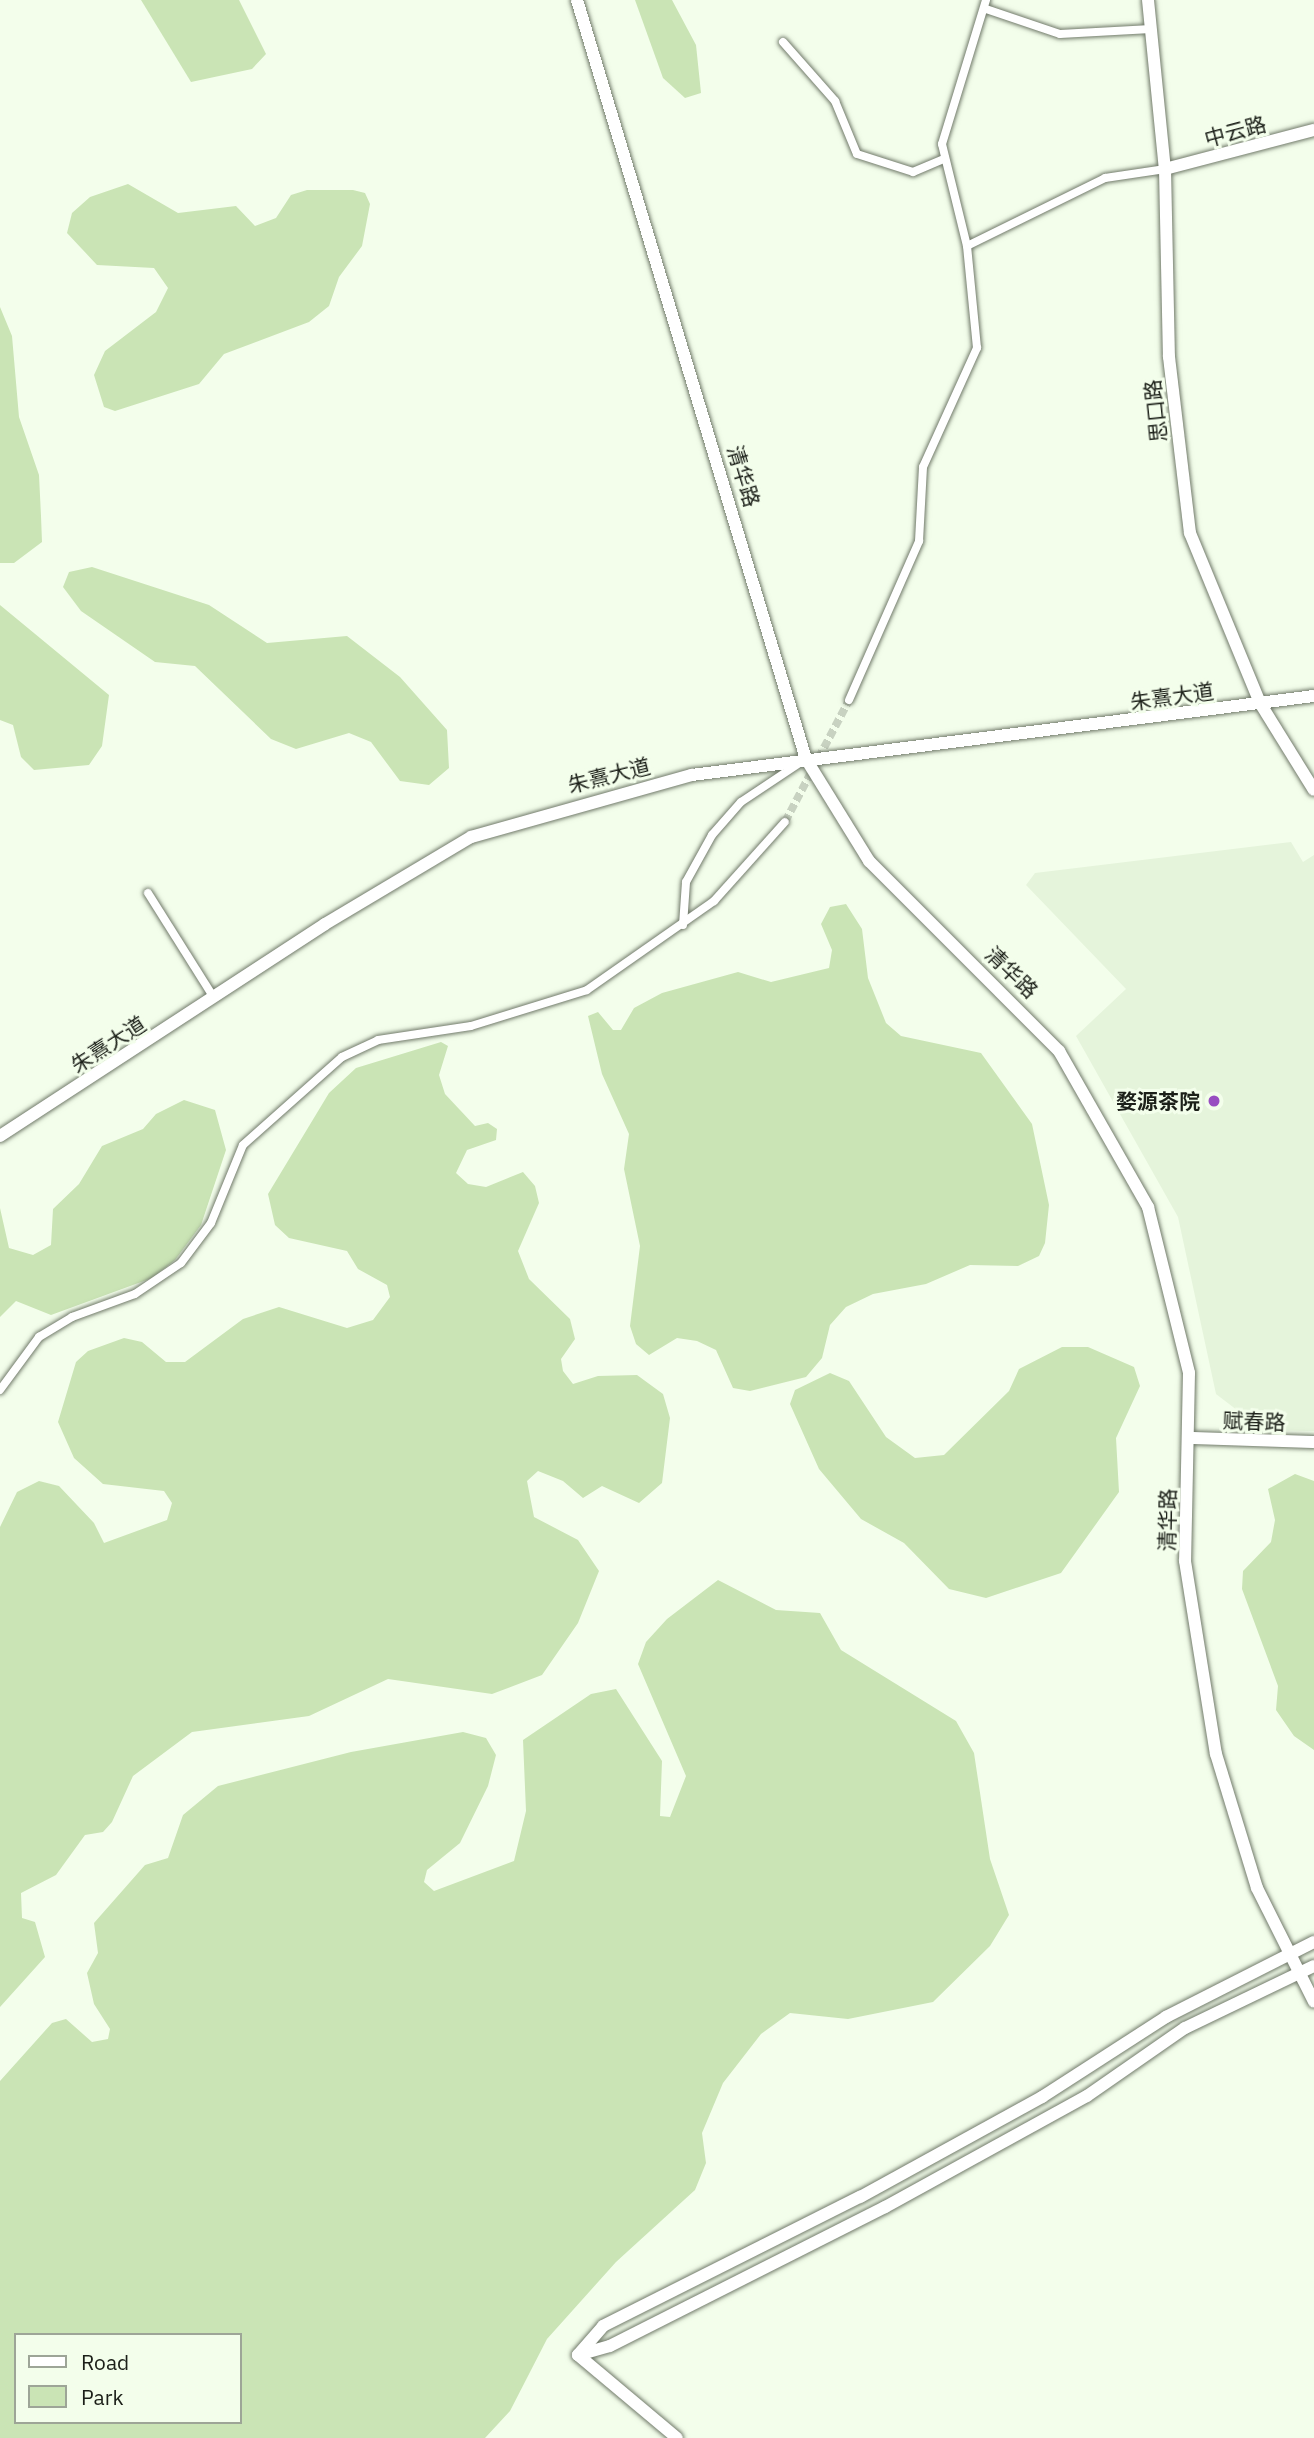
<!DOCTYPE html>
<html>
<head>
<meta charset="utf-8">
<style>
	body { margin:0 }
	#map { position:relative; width:1314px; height:2438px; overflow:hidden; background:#f3feeb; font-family:"IBM Plex Sans","Noto Sans SC",sans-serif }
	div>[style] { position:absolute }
	.built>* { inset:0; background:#e5f4db }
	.green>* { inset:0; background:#cae4b5 }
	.street-tunnel>* { height:8px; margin-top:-4px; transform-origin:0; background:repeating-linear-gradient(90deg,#c8d2c1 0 8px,transparent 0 12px) }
	.roads { filter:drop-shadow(0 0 2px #717a6a) drop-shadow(0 0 2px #717a6a) }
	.street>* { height:8px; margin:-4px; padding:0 4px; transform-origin:4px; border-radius:4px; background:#fff }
	.secondary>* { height:12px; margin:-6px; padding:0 6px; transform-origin:6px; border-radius:6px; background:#fff }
	.primary>* { height:12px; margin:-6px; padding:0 6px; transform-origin:6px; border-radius:6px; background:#fff }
	.dots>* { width:19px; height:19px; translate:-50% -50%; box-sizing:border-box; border:4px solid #f3feeb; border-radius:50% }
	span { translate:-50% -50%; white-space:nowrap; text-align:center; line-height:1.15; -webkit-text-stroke:6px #f3feeb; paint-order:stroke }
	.street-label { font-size:21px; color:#1c2019 }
	.poi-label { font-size:21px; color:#1c2019; font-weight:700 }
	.right { translate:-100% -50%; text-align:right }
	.legend { position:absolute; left:14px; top:2333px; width:228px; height:91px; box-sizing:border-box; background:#f3feeb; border:2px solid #9da597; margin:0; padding:9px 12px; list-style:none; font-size:21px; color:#1c2019 }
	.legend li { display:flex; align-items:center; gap:14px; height:35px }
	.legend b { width:35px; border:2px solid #9da597 }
</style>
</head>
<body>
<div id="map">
	<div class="built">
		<i style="clip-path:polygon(1291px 842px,1303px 862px,1314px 855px,1314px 1431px,1263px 1430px,1216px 1394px,1178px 1217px,1076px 1036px,1126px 989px,1026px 885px,1035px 873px)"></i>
	</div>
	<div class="green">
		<i style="clip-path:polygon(141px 0,239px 0,266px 54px,252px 69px,191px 82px)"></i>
		<i style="clip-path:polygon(635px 0,672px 0,696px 45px,701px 93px,685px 98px,663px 78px)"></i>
		<i style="clip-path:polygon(128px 184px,178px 213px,236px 206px,255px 226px,276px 218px,291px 195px,307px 190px,353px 190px,365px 193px,370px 204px,362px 246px,339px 277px,329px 306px,309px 322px,224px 354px,199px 384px,115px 411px,104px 407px,94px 375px,105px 351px,156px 312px,168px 288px,154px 268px,97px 265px,67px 233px,72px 213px,90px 197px)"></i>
		<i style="clip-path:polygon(0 307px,12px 336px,19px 417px,39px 475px,41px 516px,42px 542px,14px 563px,0 563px)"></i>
		<i style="clip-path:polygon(92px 567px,209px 605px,267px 643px,347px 636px,400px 677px,447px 730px,449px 768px,429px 785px,400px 781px,371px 742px,349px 733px,296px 749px,271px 739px,195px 666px,155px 662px,81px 611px,63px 587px,69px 572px)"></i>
		<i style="clip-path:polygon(0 605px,109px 695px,102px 746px,89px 765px,34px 770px,21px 757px,13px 725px,0 720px)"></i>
		<i style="clip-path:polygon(846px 904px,862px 929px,868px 978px,886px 1023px,901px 1036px,981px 1053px,1032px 1124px,1049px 1205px,1045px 1243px,1039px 1256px,1018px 1266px,970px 1265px,926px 1284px,873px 1294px,846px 1307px,830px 1325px,822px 1358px,806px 1377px,750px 1391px,733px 1388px,716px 1350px,697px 1341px,677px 1338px,649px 1355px,636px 1344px,630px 1326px,640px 1246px,624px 1169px,629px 1134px,602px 1074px,588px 1016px,598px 1012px,613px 1030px,621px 1030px,634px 1008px,662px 993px,738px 972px,771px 982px,829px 968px,832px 950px,821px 924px,830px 907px)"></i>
		<i style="clip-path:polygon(441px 1042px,448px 1046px,439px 1075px,445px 1094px,475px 1126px,488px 1123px,497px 1129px,496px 1140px,467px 1150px,456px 1173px,468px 1184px,486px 1187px,523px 1172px,535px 1186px,539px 1203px,518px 1251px,529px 1279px,570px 1319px,575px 1339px,561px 1359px,563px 1371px,573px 1384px,598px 1376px,637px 1375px,663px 1394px,670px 1418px,662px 1483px,639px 1503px,602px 1486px,583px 1498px,563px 1481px,538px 1471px,527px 1481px,534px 1517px,578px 1540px,599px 1571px,578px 1623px,542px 1675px,492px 1694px,388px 1679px,309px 1716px,192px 1732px,133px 1776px,112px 1822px,103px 1832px,85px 1835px,56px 1875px,21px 1893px,22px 1918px,35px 1922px,45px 1957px,0 2007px,0 1527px,17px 1492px,39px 1481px,59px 1486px,94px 1523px,104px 1543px,167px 1520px,172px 1503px,164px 1491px,103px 1484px,74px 1458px,58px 1422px,76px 1362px,88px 1351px,124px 1338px,142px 1342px,166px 1362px,185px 1362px,243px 1319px,279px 1307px,347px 1328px,373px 1320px,390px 1297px,387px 1285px,358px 1269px,347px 1251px,289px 1238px,275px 1225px,268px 1194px,329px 1093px,356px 1068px)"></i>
		<i style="clip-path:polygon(184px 1100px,215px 1110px,226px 1150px,201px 1225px,175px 1260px,152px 1278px,51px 1315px,16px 1301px,0 1317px,0 1208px,9px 1248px,33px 1255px,51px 1245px,53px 1209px,79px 1184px,102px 1146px,143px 1129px,156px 1114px)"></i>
		<i style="clip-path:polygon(1062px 1347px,1088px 1347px,1134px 1367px,1140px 1386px,1116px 1438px,1119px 1492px,1061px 1573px,986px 1598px,949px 1589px,904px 1543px,861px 1519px,819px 1469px,790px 1404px,795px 1390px,830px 1373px,849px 1381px,886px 1437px,915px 1458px,944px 1455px,1009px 1391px,1019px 1369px)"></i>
		<i style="clip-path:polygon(1295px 1474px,1314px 1481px,1314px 1750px,1294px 1736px,1276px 1710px,1278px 1686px,1242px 1589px,1243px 1571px,1271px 1542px,1275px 1520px,1268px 1489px)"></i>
		<i style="clip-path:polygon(evenodd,718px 1580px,776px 1610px,820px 1613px,841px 1650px,956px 1721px,974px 1753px,990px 1859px,1009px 1915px,990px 1946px,933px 2002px,848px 2019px,790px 2013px,761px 2034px,723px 2083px,702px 2133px,706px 2163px,695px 2190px,616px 2262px,547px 2339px,510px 2411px,485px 2438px,0 2438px,0 2081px,52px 2023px,66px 2019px,92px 2042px,108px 2039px,110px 2029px,94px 2004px,87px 1973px,98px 1953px,94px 1923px,145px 1865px,168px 1858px,183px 1815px,218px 1786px,351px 1752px,463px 1732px,486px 1738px,496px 1755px,488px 1786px,460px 1843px,427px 1870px,424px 1882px,434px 1891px,514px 1861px,526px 1811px,523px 1740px,591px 1694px,616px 1689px,662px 1761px,660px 1816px,670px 1817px,686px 1776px,638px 1664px,646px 1642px,667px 1619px,718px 1580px,16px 2335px,240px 2335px,240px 2422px,16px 2422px,16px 2335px)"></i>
	</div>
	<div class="street-tunnel">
		<i style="left:785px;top:822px;width:138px;rotate:-62.3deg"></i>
	</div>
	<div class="roads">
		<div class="street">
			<i style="left:986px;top:9px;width:78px;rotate:18.7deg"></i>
			<i style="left:1060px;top:34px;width:91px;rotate:-3.1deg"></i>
			<i style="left:783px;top:42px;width:79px;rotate:48.6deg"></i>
			<i style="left:835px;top:101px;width:57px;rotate:67.5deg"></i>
			<i style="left:857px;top:154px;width:59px;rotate:17.8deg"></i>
			<i style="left:913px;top:172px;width:33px;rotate:-23deg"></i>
			<i style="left:967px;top:246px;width:105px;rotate:-103.8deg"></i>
			<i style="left:942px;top:144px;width:151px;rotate:-73deg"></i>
			<i style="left:849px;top:700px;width:174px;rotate:-66.2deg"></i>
			<i style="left:919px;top:541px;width:74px;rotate:-86.9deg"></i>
			<i style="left:923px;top:467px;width:131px;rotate:-65.6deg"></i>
			<i style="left:977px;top:348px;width:102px;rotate:-95.6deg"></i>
			<i style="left:967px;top:246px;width:154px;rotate:-26.2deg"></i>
			<i style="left:1105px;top:178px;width:61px;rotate:-8.5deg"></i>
			<i style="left:148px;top:893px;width:124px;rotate:57.8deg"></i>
			<i style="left:683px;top:925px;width:43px;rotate:-86deg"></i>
			<i style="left:686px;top:882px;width:54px;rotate:-61deg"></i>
			<i style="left:712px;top:835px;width:44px;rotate:-48.7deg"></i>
			<i style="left:741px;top:802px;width:69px;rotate:-33.7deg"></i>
			<i style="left:0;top:1390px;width:66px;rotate:-53.7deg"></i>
			<i style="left:39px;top:1337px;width:39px;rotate:-31deg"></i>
			<i style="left:72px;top:1317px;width:67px;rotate:-20.1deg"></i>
			<i style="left:135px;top:1294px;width:55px;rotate:-34deg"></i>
			<i style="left:181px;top:1263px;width:50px;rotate:-53.1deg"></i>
			<i style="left:211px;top:1223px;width:84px;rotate:-67.7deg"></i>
			<i style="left:243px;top:1145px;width:132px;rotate:-41.6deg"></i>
			<i style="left:342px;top:1057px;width:40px;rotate:-25deg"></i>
			<i style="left:378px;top:1040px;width:94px;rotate:-8.6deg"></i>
			<i style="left:471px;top:1026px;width:121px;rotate:-17.2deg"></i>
			<i style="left:587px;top:990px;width:155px;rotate:-35deg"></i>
			<i style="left:714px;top:901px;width:106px;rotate:-48.1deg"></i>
		</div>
		<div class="secondary">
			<i style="left:577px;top:0;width:793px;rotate:73.21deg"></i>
			<i style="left:806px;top:759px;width:120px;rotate:58.3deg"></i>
			<i style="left:869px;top:861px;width:269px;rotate:45deg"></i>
			<i style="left:1059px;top:1051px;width:180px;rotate:60.3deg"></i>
			<i style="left:1148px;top:1207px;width:171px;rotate:76.1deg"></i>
			<i style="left:1189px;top:1373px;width:188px;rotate:91.2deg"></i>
			<i style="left:1185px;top:1561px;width:195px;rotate:80.9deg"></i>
			<i style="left:1216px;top:1754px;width:140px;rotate:73deg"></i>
			<i style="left:1257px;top:1888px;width:127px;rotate:63.4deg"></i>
			<i style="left:1148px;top:0;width:170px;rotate:84.3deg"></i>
			<i style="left:1165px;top:169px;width:188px;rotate:88.8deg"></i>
			<i style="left:1169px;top:357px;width:177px;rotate:83.2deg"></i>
			<i style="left:1190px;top:533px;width:184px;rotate:67.6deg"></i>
			<i style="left:1260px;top:703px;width:102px;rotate:58.2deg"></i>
			<i style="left:1165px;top:169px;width:154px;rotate:-14.7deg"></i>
			<i style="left:1192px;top:1438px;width:122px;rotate:1.9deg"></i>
			<i style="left:578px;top:2355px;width:38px;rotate:-49deg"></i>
			<i style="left:603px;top:2326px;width:288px;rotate:-26.7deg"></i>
			<i style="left:860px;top:2197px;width:208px;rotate:-28.8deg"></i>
			<i style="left:1042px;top:2097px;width:148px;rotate:-32.8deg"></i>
			<i style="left:1166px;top:2017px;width:166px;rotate:-26.9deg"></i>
			<i style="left:578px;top:2355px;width:33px;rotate:-16deg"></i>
			<i style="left:610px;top:2346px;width:308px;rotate:-26.8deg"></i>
			<i style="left:885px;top:2207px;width:230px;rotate:-28.8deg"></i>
			<i style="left:1087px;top:2096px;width:119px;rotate:-34.8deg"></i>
			<i style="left:1185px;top:2028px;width:143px;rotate:-25.7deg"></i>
			<i style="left:578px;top:2355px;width:129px;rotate:40deg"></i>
		</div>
		<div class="primary">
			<i style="left:0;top:1136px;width:388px;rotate:-33.1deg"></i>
			<i style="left:325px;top:924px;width:170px;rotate:-30.8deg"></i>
			<i style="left:471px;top:837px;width:230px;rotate:-15.7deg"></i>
			<i style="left:692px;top:775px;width:627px;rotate:-7.24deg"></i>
		</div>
	</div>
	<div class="dots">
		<i style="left:1214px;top:1101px;background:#984ec1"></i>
	</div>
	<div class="street-label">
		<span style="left:1235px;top:131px;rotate:-15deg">中云路</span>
		<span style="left:1155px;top:411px;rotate:-96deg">思口路</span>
		<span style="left:744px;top:476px;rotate:73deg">清华路</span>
		<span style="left:1172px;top:696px;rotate:-8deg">朱熹大道</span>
		<span style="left:609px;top:775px;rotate:-14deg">朱熹大道</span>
		<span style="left:1012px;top:972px;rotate:44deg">清华路</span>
		<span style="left:108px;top:1044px;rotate:-33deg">朱熹大道</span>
		<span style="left:1254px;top:1421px;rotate:2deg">赋春路</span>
		<span style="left:1167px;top:1520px;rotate:-89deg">清华路</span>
	</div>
	<div class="poi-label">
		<span class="right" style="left:1200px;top:1101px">婺源茶院</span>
	</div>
	<ul class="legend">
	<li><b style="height:9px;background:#fff"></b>Road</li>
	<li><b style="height:19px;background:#cae4b5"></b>Park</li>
	</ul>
</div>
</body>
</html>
